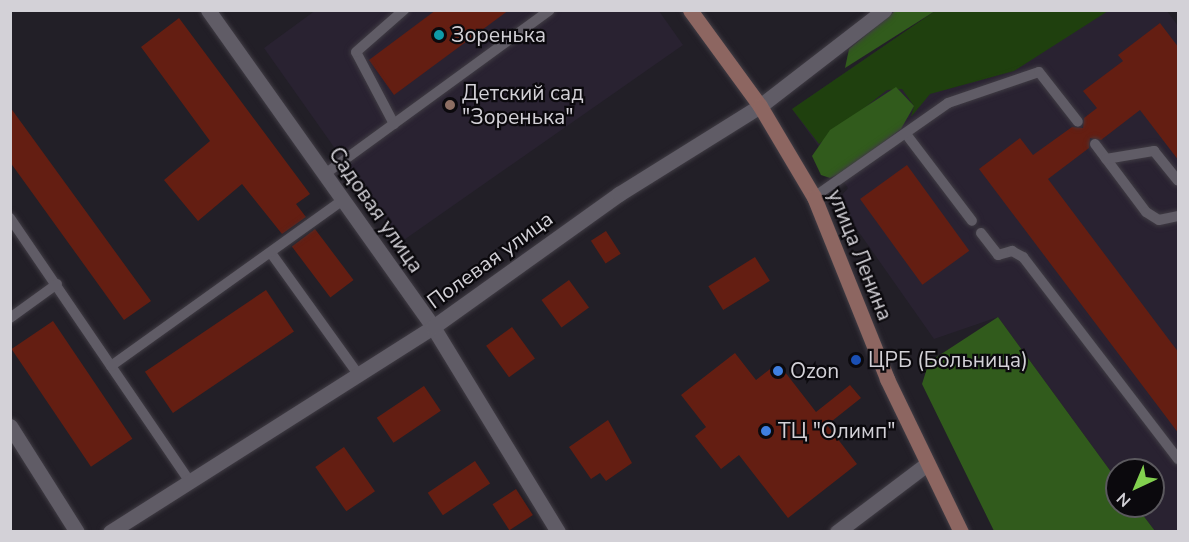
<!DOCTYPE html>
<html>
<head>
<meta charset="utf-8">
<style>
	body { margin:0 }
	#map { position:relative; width:1189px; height:542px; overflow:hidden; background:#221f27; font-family:"Nunito Sans",sans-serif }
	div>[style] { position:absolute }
	.built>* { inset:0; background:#292231 }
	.green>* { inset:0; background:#1f400e }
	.forest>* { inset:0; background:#315b1c }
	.building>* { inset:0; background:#641e12; transform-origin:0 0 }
	.roads { filter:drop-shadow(0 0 2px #403c44) drop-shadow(0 0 2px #403c44) }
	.lane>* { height:10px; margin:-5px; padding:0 5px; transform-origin:5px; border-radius:5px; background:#605c66 }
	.street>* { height:15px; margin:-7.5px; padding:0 7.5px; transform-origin:7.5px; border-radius:7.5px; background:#605c66 }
	.secondary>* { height:15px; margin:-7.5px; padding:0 7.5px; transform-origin:7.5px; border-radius:7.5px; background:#8d6661 }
	.dots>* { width:16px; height:16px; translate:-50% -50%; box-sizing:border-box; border:3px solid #0b090d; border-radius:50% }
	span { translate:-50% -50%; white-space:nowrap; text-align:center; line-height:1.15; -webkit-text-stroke:4.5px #0b090d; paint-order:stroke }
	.poi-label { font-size:21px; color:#d3d1d7 }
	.left { translate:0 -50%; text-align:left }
	.street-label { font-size:21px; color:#d3d1d7 }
	.frame { position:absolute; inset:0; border:12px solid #d3d1d7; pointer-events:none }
	.north { position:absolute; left:1105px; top:458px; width:60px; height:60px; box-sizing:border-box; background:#0b090d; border:2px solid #5b595e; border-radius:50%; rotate:224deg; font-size:16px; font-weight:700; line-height:24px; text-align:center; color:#d3d1d7 }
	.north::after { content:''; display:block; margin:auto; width:21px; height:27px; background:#82d04f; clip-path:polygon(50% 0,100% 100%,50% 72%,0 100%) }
</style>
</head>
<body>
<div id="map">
	<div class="built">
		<i style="clip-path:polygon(316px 10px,659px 11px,683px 45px,401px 242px,264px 48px)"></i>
		<i style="clip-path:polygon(935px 11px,1167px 11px,1178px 26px,1178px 531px,1155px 531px,1136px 506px,1153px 506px,1153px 470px,1117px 470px,1117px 480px,998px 317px,934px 339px,837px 201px,848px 188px,792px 109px)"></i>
	</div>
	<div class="green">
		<i style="clip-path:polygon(935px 11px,1108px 11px,1014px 71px,930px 94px,911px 117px,914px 106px,902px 89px,887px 90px,819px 144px,792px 109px)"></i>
	</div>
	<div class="forest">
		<i style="clip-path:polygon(895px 11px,935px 11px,845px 68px,849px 49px)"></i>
		<i style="clip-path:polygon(896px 87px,914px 106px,901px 129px,845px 171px,830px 178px,821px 175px,812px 156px,830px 130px)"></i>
		<i style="clip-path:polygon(998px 317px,1117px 480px,1117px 506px,1136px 506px,1155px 531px,994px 531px,922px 384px,929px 362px)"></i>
	</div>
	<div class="building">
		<i style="clip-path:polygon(436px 10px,509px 10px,394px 95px,369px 60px)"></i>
		<i style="clip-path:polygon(179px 18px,310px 194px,296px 204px,306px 217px,282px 234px,242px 184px,198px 221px,164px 180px,210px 141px,141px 47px)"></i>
		<i style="clip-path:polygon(1160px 23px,1179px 48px,1179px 161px,1140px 110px,1101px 140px,1090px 138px,1089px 148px,1048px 179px,1179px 353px,1179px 434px,979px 169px,1020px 138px,1033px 155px,1072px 127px,1083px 128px,1084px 118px,1097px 108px,1083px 91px,1123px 61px,1118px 55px)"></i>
		<i style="clip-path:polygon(10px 107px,151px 301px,124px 320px,10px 162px)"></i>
		<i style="left:907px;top:165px;width:106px;height:58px;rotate:54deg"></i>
		<i style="left:315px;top:229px;width:64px;height:29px;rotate:53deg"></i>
		<i style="left:606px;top:231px;width:27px;height:18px;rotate:57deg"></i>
		<i style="left:755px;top:257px;width:28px;height:55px;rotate:58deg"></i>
		<i style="left:569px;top:280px;width:34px;height:34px;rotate:54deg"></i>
		<i style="left:266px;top:290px;width:50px;height:146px;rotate:56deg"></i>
		<i style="left:53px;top:321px;width:142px;height:50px;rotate:56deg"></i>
		<i style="left:512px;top:327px;width:39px;height:32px;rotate:54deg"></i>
		<i style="clip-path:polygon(735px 353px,756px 380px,778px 363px,816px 412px,850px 385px,861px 398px,827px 425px,857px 464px,788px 518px,739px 455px,721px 469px,695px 436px,706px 427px,681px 395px)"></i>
		<i style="left:424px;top:386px;width:30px;height:57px;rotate:56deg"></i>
		<i style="clip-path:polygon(608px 420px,632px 463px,606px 481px,600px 473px,591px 479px,569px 447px)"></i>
		<i style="left:344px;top:447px;width:54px;height:35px;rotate:55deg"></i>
		<i style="left:475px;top:461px;width:27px;height:57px;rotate:56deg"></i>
		<i style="left:516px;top:489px;width:31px;height:28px;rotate:57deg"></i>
	</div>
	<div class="roads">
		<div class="lane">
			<i style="left:394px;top:124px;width:81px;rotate:-117.8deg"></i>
			<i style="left:356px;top:52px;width:64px;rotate:-41.2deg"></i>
			<i style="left:906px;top:134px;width:109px;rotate:52.8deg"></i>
			<i style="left:1095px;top:144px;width:85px;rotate:53.1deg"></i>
			<i style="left:1146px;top:212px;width:15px;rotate:32deg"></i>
			<i style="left:1159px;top:220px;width:19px;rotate:-12deg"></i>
			<i style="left:1106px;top:159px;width:49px;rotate:-9.5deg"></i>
			<i style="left:1154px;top:151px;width:38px;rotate:51deg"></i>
			<i style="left:325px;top:174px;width:278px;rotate:-36.1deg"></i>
			<i style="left:814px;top:197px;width:164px;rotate:-35deg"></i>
			<i style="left:948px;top:103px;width:96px;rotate:-18.8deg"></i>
			<i style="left:1039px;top:72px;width:63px;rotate:52deg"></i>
			<i style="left:10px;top:218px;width:317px;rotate:55.7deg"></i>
			<i style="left:981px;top:233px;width:28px;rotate:52deg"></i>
			<i style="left:998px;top:255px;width:15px;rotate:-16deg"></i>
			<i style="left:1012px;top:251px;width:13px;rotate:29deg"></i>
			<i style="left:1023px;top:257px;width:255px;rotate:52.5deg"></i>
			<i style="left:271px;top:253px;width:149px;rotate:54.3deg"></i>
			<i style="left:10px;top:318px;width:58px;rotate:-35.9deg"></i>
			<i style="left:111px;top:366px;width:285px;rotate:-35.6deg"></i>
		</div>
		<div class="street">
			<i style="left:208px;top:10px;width:389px;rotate:54.6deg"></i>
			<i style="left:433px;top:327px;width:240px;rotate:58.6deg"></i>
			<i style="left:10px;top:426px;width:125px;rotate:57.7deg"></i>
			<i style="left:110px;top:532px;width:383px;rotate:-32.4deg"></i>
			<i style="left:433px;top:327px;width:229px;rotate:-35.6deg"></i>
			<i style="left:619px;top:194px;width:166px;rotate:-32deg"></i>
			<i style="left:760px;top:106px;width:157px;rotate:-37.7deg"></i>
			<i style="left:837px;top:532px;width:113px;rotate:-37.1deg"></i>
		</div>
		<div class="secondary">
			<i style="left:690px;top:10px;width:119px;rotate:53.9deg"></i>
			<i style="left:760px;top:106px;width:106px;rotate:59.3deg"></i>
			<i style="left:814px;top:197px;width:196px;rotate:68.1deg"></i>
			<i style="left:887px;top:379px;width:170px;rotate:64.2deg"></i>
		</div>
	</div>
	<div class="dots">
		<i style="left:439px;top:35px;background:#0f9aa8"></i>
		<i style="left:450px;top:105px;background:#8d6e63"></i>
		<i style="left:856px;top:360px;background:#1a4fb4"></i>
		<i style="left:778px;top:371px;background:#3f7fe0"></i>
		<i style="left:766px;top:431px;background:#3f7fe0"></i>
	</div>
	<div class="poi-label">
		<span class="left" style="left:451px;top:35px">Зоренька</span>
		<span class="left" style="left:462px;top:105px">Детский сад<br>"Зоренька"</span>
		<span class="left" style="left:868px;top:360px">ЦРБ (Больница)</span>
		<span class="left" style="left:790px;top:371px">Ozon</span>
		<span class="left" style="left:778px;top:431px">ТЦ "Олимп"</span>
	</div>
	<div class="street-label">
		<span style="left:376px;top:210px;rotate:55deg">Садовая улица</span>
		<span style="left:860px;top:255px;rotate:68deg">улица Ленина</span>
		<span style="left:490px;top:260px;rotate:-36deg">Полевая улица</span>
	</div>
	<div class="frame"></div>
	<div class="north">N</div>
</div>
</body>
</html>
